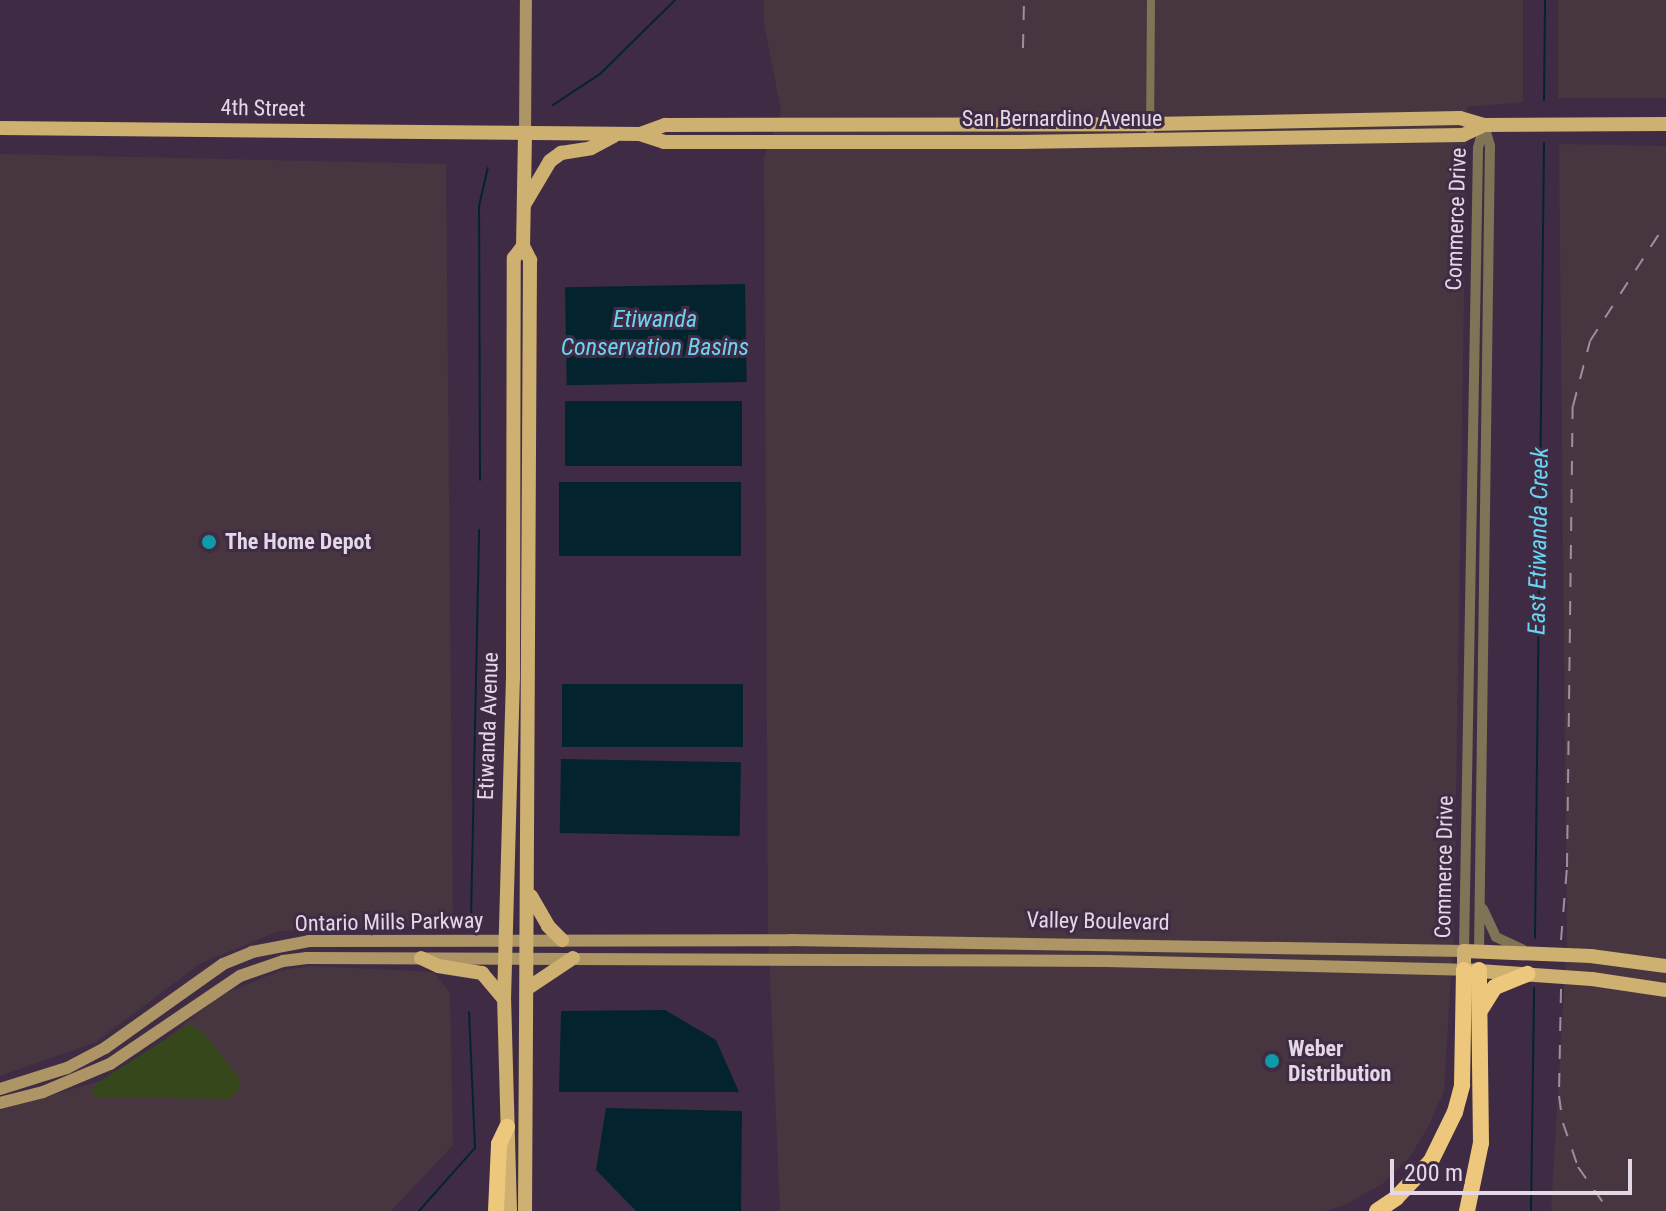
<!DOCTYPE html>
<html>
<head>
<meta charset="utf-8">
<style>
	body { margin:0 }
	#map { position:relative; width:1666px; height:1211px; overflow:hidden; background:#3f2c44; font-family:"Roboto Condensed",sans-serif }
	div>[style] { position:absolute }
	.industrial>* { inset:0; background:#473640; transform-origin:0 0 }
	.green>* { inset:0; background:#35471b }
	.water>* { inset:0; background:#03242e; transform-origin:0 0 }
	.stream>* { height:2px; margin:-1px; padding:0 1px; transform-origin:1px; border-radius:1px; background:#03242e }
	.minor>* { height:8px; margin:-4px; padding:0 4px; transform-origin:4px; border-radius:4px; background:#817355 }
	.tertiary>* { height:10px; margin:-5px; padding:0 5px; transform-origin:5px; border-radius:5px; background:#817355 }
	.secondary>* { height:12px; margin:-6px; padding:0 6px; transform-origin:6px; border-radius:6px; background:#ad9566 }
	.primary>* { height:14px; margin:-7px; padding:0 7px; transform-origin:7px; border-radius:7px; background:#ceb071 }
	.motorway>* { height:16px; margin:-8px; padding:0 8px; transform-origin:8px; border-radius:8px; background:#edc87c }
	.rail>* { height:2px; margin-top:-1px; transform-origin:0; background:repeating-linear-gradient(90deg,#9d8ea1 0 14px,transparent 0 28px) }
	.dots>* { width:22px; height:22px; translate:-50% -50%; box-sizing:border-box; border:4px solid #3f2c44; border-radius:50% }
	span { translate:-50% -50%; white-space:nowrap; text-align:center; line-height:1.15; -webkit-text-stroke:6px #3f2c44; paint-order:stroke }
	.street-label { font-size:22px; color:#e4d8e8 }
	.poi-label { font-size:22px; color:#e4d8e8; font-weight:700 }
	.left { translate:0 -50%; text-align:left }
	.water-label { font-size:24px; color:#6bd4f3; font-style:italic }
	.scale { position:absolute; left:1390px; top:1159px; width:242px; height:36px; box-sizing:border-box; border:4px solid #e4d8e8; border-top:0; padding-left:10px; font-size:24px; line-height:28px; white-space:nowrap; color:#e4d8e8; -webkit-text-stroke:6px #3f2c44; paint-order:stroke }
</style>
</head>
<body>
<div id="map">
	<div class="industrial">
		<i style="clip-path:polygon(764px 0,1523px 0,1523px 102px,1467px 107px,1454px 924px,1444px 1091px,1429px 1125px,1410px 1157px,1382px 1184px,1345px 1205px,1325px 1211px,780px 1211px,768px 928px,764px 158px,781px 111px,764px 23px)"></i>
		<i style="left:1558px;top:0;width:108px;height:98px"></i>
		<i style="clip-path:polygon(1559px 144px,1666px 146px,1666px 1211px,1551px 1211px,1567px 941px)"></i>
		<i style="clip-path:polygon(0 154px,446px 164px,453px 925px,279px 931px,201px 963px,96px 1042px,0 1076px)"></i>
		<i style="clip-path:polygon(311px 966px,433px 972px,450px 993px,453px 1145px,391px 1211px,0 1211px,0 1110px,100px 1081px,157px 1046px,221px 995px,280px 971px)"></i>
	</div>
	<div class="green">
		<i style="clip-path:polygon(189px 1024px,202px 1031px,239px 1077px,241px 1087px,230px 1099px,94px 1097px,92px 1090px,100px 1081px)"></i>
	</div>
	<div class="water">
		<i style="left:745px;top:284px;width:98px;height:180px;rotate:89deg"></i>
		<i style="left:565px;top:401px;width:177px;height:65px"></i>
		<i style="left:559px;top:482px;width:182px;height:74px"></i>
		<i style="left:743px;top:684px;width:63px;height:181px;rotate:90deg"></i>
		<i style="left:561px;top:759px;width:180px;height:74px;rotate:1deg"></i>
		<i style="clip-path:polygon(665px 1010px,716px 1040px,739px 1092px,559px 1092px,561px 1011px)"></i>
		<i style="clip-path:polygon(606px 1108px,742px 1111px,741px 1211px,636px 1211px,596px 1170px)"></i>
	</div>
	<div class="stream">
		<i style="left:1544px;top:100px;width:100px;rotate:-89.4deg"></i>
		<i style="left:553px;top:105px;width:56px;rotate:-33.4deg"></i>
		<i style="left:600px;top:74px;width:105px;rotate:-44.6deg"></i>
		<i style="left:480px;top:480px;width:274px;rotate:-90.2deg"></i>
		<i style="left:479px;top:206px;width:39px;rotate:-77deg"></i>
		<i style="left:471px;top:918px;width:388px;rotate:-88.8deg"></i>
		<i style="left:1535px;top:938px;width:795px;rotate:-89.35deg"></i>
		<i style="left:419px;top:1211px;width:84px;rotate:-48.4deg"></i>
		<i style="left:475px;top:1148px;width:136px;rotate:-92.5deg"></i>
		<i style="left:1531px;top:1211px;width:223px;rotate:-89.2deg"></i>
	</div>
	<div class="minor">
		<i style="left:1150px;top:141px;width:141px;rotate:-89.6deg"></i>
	</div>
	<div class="tertiary">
		<i style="left:1483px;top:909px;width:31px;rotate:65deg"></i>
		<i style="left:1496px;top:937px;width:29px;rotate:25deg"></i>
		<i style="left:1464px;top:951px;width:803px;rotate:-89deg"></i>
		<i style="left:1478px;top:148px;width:24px;rotate:-75deg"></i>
		<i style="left:1479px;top:951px;width:805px;rotate:-89.22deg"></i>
		<i style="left:1490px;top:146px;width:22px;rotate:-106deg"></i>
	</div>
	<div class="secondary">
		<i style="left:525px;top:134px;width:134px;rotate:-89.6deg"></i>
		<i style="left:0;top:1089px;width:70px;rotate:-17.4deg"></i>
		<i style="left:67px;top:1068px;width:43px;rotate:-27.8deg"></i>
		<i style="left:105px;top:1048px;width:145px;rotate:-35.4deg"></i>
		<i style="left:223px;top:964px;width:31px;rotate:-22deg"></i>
		<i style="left:252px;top:952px;width:58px;rotate:-10.9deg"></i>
		<i style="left:309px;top:941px;width:481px;rotate:-0.1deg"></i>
		<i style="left:790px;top:940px;width:674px;rotate:0.94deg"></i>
		<i style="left:0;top:1103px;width:44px;rotate:-14.3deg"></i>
		<i style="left:43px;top:1092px;width:73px;rotate:-22.7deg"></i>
		<i style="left:110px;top:1064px;width:157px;rotate:-34.1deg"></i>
		<i style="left:240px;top:976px;width:46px;rotate:-19.2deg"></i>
		<i style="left:283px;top:961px;width:24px;rotate:-7deg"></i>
		<i style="left:307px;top:958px;width:800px;rotate:0.21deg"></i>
		<i style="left:1107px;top:961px;width:357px;rotate:1.4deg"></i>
	</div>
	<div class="primary">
		<i style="left:0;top:128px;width:640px;rotate:0.54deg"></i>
		<i style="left:640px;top:134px;width:25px;rotate:18deg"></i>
		<i style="left:664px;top:142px;width:355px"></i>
		<i style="left:1019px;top:142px;width:444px;rotate:-0.9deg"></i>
		<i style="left:1463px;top:135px;width:23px;rotate:-25deg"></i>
		<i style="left:525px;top:134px;width:112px;rotate:91deg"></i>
		<i style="left:523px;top:246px;width:16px;rotate:63deg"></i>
		<i style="left:530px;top:260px;width:951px;rotate:90.3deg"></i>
		<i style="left:640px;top:134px;width:27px;rotate:-20deg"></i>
		<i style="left:665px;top:125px;width:485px;rotate:-0.1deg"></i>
		<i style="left:1150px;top:124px;width:310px;rotate:-1.1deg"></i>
		<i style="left:1460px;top:118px;width:25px;rotate:16deg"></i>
		<i style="left:1484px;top:125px;width:182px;rotate:-0.3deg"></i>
		<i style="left:524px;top:205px;width:51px;rotate:-59.4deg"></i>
		<i style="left:550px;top:161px;width:14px;rotate:-36deg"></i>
		<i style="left:561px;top:153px;width:30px;rotate:-9deg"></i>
		<i style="left:591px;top:148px;width:26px;rotate:-28deg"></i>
		<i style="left:531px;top:896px;width:34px;rotate:60deg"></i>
		<i style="left:548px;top:926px;width:20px;rotate:45deg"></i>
		<i style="left:421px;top:958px;width:19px;rotate:25deg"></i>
		<i style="left:438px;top:966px;width:45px;rotate:9deg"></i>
		<i style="left:482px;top:973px;width:34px;rotate:50deg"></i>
		<i style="left:1666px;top:966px;width:76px;rotate:-172.4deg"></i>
		<i style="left:1591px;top:956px;width:127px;rotate:-177.7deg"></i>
		<i style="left:1464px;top:951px;width:19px;rotate:90deg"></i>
		<i style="left:1464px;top:970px;width:128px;rotate:4deg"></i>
		<i style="left:1592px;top:979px;width:75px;rotate:8.5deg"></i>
		<i style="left:528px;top:988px;width:54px;rotate:-33.7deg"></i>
		<i style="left:510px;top:1211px;width:212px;rotate:-91.6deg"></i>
		<i style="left:504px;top:999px;width:321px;rotate:-88.4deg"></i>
		<i style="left:513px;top:678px;width:420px;rotate:-89.9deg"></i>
		<i style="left:514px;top:258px;width:15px;rotate:-53deg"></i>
	</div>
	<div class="motorway">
		<i style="left:1481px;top:1009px;width:26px;rotate:-58deg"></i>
		<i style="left:1495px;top:987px;width:35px;rotate:-22deg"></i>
		<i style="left:496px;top:1211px;width:67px;rotate:-87.4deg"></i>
		<i style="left:499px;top:1144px;width:19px;rotate:-65deg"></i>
		<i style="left:1377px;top:1211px;width:23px;rotate:-34deg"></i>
		<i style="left:1396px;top:1198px;width:51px;rotate:-46.6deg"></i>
		<i style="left:1431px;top:1161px;width:55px;rotate:-63.9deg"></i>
		<i style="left:1455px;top:1112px;width:28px;rotate:-75deg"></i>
		<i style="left:1462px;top:1085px;width:115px;rotate:-89deg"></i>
		<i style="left:1467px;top:1211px;width:69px;rotate:-78.4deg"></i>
		<i style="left:1481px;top:1143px;width:173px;rotate:-90.7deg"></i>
	</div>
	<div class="rail">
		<i style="left:1023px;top:48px;width:48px;rotate:-88.8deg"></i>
		<i style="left:1561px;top:940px;width:73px;rotate:-85.3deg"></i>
		<i style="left:1567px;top:867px;width:461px;rotate:-89.3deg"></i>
		<i style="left:1573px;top:406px;width:67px;rotate:-75.3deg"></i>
		<i style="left:1590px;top:341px;width:140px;rotate:-57.2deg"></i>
		<i style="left:1561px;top:989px;width:107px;rotate:91.1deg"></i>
		<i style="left:1559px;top:1096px;width:27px;rotate:82deg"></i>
		<i style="left:1563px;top:1123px;width:46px;rotate:71.2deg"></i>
		<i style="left:1578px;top:1167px;width:54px;rotate:54.8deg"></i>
	</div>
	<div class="dots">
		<i style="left:209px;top:542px;background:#0f9aa8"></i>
		<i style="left:1272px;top:1061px;background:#0f9aa8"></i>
	</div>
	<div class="street-label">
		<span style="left:263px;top:108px;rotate:1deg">4th Street</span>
		<span style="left:1062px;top:119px">San Bernardino Avenue</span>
		<span style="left:1456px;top:219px;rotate:-88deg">Commerce Drive</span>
		<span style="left:488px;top:726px;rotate:-88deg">Etiwanda Avenue</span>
		<span style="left:1444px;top:867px;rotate:-89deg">Commerce Drive</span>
		<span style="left:1098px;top:921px;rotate:1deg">Valley Boulevard</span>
		<span style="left:389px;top:922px;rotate:-1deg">Ontario Mills Parkway</span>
	</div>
	<div class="poi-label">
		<span class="left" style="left:225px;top:542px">The Home Depot</span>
		<span class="left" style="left:1288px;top:1061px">Weber<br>Distribution</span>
	</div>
	<div class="water-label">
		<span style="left:655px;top:334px">Etiwanda<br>Conservation Basins</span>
		<span style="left:1539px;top:541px;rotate:-89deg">East Etiwanda Creek</span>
	</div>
	<div class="scale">200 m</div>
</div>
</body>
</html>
